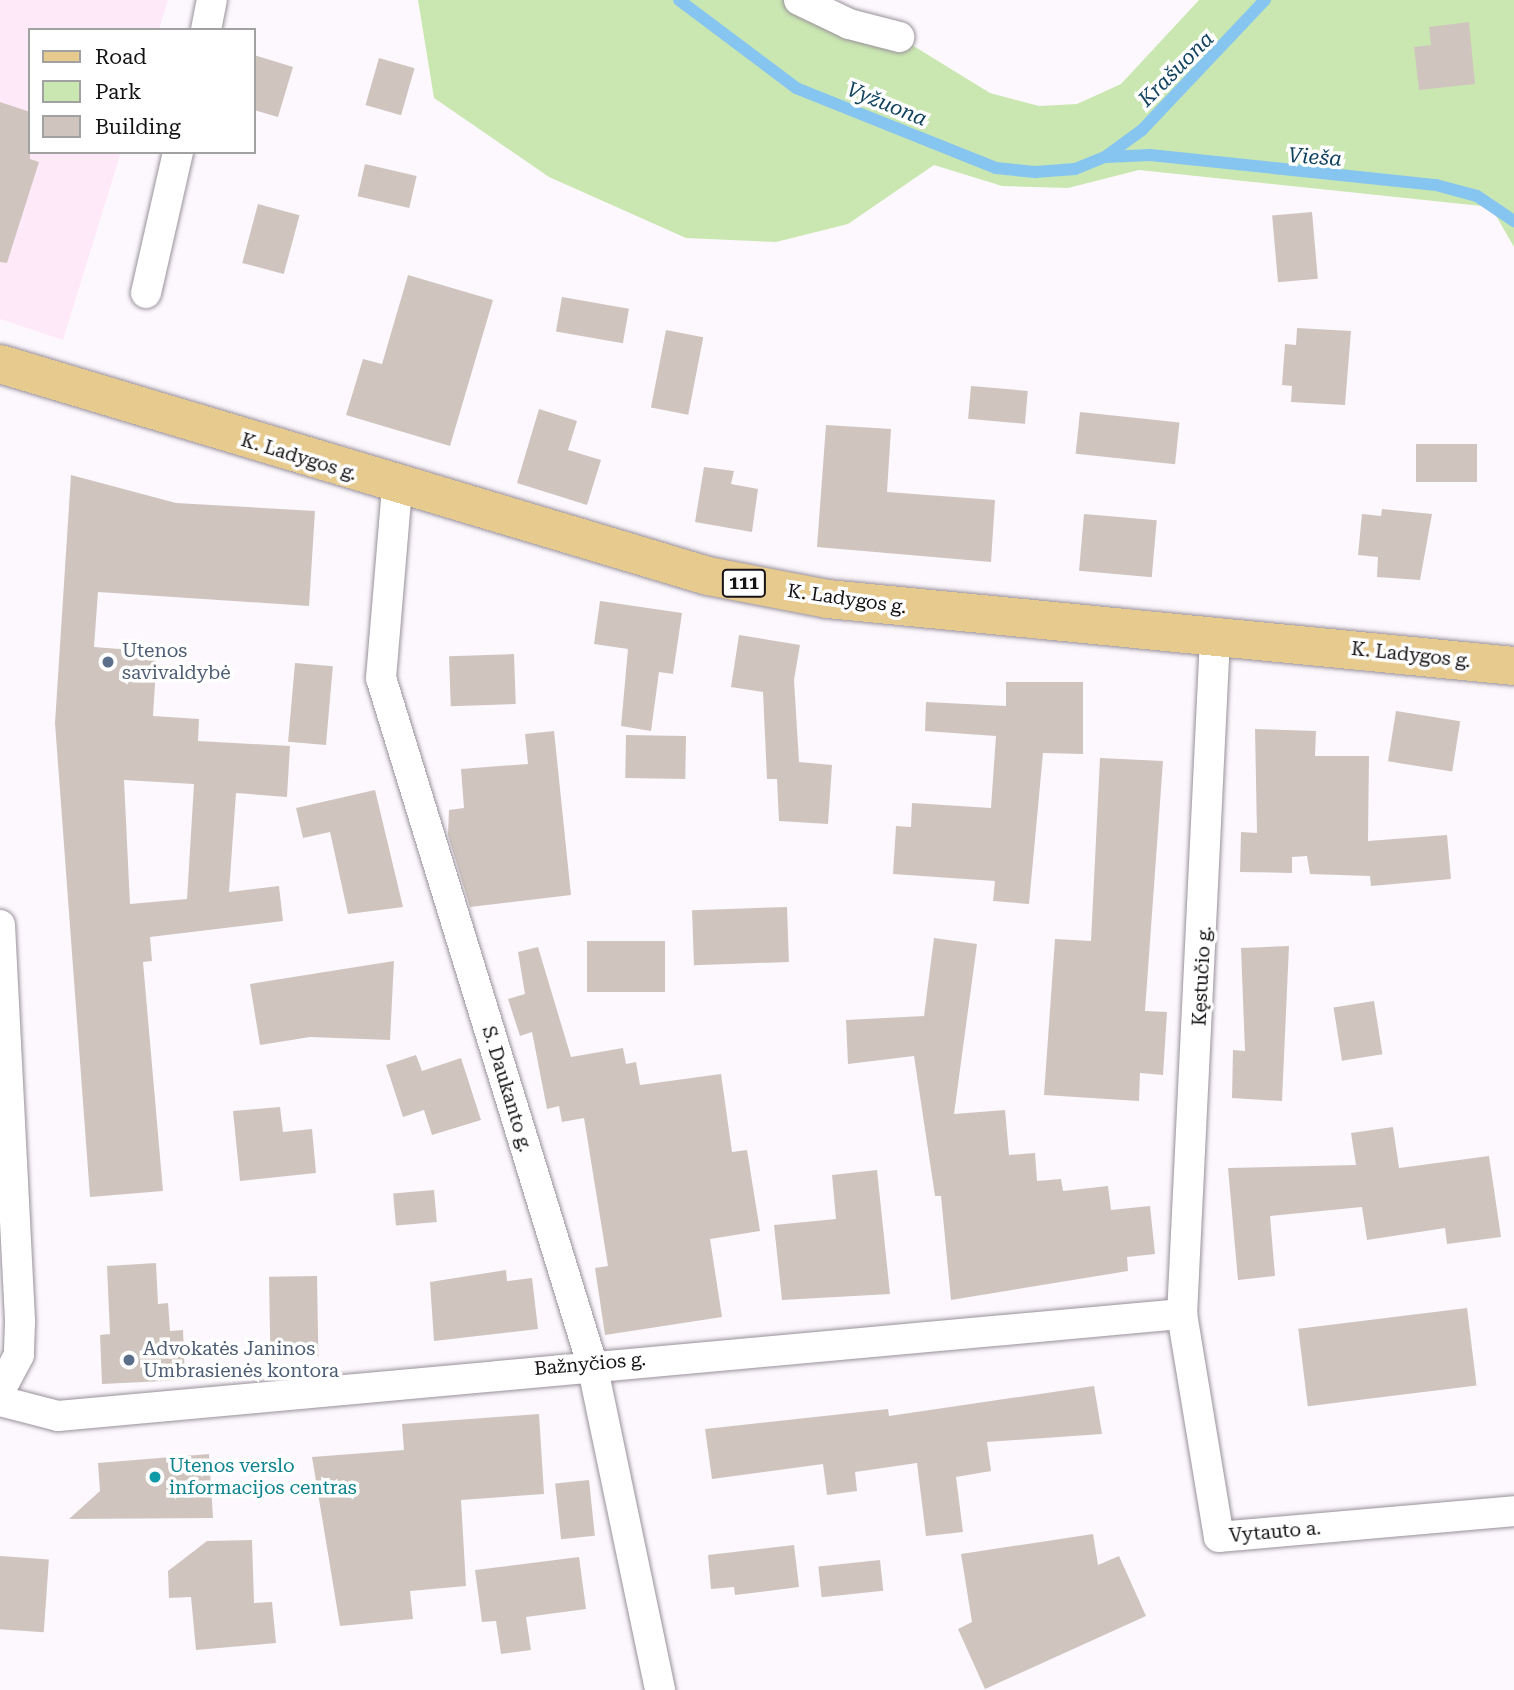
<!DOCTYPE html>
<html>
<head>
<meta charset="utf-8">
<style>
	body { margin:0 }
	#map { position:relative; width:1514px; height:1690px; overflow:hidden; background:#fdf8fe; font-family:"Roboto Serif",serif }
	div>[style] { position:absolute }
	.commercial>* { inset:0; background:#fee9f8 }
	.green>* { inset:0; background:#cae7b1 }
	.stream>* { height:12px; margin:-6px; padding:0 6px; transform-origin:6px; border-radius:6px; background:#87c5f1 }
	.building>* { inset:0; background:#d0c5be; transform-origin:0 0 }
	.roads { filter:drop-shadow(0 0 2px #99919a) drop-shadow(0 0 2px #99919a) }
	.street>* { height:30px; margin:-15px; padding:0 15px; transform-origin:15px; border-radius:15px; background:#fff }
	.primary>* { height:38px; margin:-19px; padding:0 19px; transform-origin:19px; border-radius:19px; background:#e6ca8e }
	.dots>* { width:19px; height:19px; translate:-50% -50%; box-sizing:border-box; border:4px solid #fff; border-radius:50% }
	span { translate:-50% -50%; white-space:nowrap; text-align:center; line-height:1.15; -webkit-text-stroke:7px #fff; paint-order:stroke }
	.shield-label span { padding:2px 5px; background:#fff; border:2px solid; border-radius:5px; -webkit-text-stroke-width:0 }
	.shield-label { font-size:18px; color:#161316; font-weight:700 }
	.street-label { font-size:19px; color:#161316 }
	.service-label { font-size:19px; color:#4e5e75 }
	.left { translate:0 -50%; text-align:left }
	.culture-label { font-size:19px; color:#0d838f }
	.water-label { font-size:21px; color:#11425f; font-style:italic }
	.legend { position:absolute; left:28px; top:28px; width:228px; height:126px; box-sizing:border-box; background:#fff; border:2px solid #a2a1a2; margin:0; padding:9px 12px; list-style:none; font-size:21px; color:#161316 }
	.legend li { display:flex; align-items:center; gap:14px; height:35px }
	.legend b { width:35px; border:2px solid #a2a1a2 }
</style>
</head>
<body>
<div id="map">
	<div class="commercial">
		<i style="clip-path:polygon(0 0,168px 0,159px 30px,30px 30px,30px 152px,121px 152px,63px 340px,0 319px)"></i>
	</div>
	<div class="green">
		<i style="clip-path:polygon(418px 0,799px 0,899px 37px,990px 93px,1039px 106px,1077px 104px,1121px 84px,1199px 0,1514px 0,1514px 247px,1491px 207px,1139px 170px,1068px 188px,1002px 186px,934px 165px,848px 224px,776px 242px,686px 238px,549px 177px,434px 98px)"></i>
	</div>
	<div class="stream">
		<i style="left:679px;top:0;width:146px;rotate:36.9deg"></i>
		<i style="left:796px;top:88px;width:215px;rotate:21.8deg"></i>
		<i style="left:996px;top:168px;width:39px;rotate:6deg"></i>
		<i style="left:1035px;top:172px;width:40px;rotate:-4.3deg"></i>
		<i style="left:1075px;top:169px;width:32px;rotate:-22deg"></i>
		<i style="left:1105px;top:157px;width:46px;rotate:-36.1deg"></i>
		<i style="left:1142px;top:130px;width:179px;rotate:-46.6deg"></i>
		<i style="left:1106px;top:157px;width:44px;rotate:-2.6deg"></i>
		<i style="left:1150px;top:155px;width:288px;rotate:6deg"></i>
		<i style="left:1436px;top:185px;width:42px;rotate:15deg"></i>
		<i style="left:1477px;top:196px;width:45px;rotate:34deg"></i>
	</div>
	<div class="building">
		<i style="clip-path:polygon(1469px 22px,1475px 84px,1419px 90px,1414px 47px,1431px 45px,1429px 27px)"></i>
		<i style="clip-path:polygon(254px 55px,293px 67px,278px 117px,254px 110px)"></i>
		<i style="left:379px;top:58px;width:37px;height:49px;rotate:16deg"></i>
		<i style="clip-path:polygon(0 102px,30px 112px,30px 159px,39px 162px,7px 263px,0 262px)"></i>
		<i style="left:365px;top:164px;width:53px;height:33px;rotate:13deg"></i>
		<i style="left:258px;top:204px;width:43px;height:61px;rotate:15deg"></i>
		<i style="left:1312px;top:212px;width:67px;height:40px;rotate:85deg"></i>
		<i style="clip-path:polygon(408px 275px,493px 300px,450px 446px,346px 415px,363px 359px,382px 364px)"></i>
		<i style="left:562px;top:297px;width:68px;height:35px;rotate:10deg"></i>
		<i style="clip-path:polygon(1297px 328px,1351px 331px,1345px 405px,1291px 402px,1292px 386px,1282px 385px,1285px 344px,1296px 345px)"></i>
		<i style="left:666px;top:330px;width:38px;height:79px;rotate:11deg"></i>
		<i style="left:971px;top:386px;width:57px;height:33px;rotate:5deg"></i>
		<i style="clip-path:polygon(539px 409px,577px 421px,568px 450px,601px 460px,587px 505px,517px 483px)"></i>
		<i style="left:1080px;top:412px;width:100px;height:42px;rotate:6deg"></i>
		<i style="clip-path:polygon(826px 425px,891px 429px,887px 492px,995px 500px,991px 562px,817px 547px)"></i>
		<i style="left:1416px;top:444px;width:61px;height:38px"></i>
		<i style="clip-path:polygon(704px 467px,734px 471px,731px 484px,758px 489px,752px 532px,695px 522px)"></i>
		<i style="clip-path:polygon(evenodd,71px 475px,176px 503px,315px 511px,309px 606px,98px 592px,94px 647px,157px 652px,153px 716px,199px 719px,198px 741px,290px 746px,287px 797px,236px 793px,229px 892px,279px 886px,283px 921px,150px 937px,152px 961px,143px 962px,163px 1191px,90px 1197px,55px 723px,71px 475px,124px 780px,194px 784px,187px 899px,130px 904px,124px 780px)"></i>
		<i style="clip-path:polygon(1382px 509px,1432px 514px,1420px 580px,1377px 577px,1378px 557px,1358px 555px,1362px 514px,1381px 516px)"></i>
		<i style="left:1084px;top:514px;width:73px;height:57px;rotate:5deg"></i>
		<i style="clip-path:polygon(600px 601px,682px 613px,673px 674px,659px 672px,651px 731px,621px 726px,628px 649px,594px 644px)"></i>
		<i style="clip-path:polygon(739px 635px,800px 645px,794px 680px,799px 762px,832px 765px,828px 824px,779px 821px,777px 779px,767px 779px,763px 692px,731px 687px)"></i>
		<i style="left:514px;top:654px;width:50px;height:65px;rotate:88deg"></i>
		<i style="left:295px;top:663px;width:38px;height:79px;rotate:5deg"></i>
		<i style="clip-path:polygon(1006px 682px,1083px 682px,1083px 754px,1043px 753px,1029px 904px,993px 901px,995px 881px,893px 874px,896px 826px,911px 827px,912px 803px,991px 808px,996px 736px,925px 731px,926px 702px,1006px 706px)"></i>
		<i style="left:1396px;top:711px;width:65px;height:51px;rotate:9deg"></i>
		<i style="clip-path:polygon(1255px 729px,1316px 731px,1315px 756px,1369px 756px,1368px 841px,1447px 835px,1451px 879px,1371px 886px,1370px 876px,1310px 874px,1307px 856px,1292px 857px,1292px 873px,1240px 872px,1241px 832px,1257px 833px)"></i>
		<i style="clip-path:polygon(554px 731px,571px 895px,470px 907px,448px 835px,449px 810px,464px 808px,461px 769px,528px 764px,525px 734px)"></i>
		<i style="left:626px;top:735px;width:60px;height:43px;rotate:1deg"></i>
		<i style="clip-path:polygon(1100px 758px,1163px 761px,1145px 1011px,1167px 1012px,1163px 1075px,1140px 1073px,1139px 1101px,1044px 1095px,1055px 939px,1091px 941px)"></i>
		<i style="clip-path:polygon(375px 790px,403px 907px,348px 914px,330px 832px,303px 838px,296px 808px)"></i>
		<i style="left:787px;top:907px;width:55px;height:95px;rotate:88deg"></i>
		<i style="clip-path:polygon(934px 938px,977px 944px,954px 1114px,1005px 1110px,1009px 1155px,1035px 1153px,1037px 1181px,1061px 1179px,1063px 1191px,1108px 1186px,1111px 1210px,1150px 1206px,1155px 1254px,1127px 1257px,1128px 1271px,951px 1300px,941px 1196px,935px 1196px,914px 1056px,848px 1064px,846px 1020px,924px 1016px)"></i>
		<i style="left:665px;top:941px;width:51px;height:78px;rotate:90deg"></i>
		<i style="clip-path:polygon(1289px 946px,1282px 1101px,1232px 1098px,1233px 1050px,1245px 1051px,1241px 948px)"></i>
		<i style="clip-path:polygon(538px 947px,571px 1057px,623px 1048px,626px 1064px,636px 1062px,640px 1085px,721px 1074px,732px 1152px,747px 1150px,760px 1231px,710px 1239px,722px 1317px,605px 1335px,595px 1268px,608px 1266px,584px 1118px,562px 1122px,559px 1106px,547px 1109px,532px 1032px,520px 1036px,508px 999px,525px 994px,518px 952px)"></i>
		<i style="clip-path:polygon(394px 961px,390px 1040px,310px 1037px,260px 1045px,250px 984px)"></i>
		<i style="left:1374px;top:1001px;width:54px;height:41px;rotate:81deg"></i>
		<i style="clip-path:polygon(416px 1055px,422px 1071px,461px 1058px,481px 1120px,432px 1135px,424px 1110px,403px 1117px,386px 1065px)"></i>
		<i style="clip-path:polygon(280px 1107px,283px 1132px,312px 1129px,316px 1173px,240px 1181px,233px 1111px)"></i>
		<i style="clip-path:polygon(1393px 1127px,1399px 1168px,1489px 1156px,1501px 1237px,1447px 1244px,1445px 1228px,1367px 1240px,1362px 1207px,1270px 1216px,1275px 1276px,1238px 1280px,1228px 1168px,1356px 1165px,1351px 1133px)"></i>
		<i style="clip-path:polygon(877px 1170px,890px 1294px,782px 1300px,774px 1225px,836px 1219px,832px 1175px)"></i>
		<i style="left:434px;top:1190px;width:32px;height:41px;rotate:85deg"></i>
		<i style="clip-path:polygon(156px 1263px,158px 1304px,168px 1303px,170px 1331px,183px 1330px,185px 1380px,102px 1384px,100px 1335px,110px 1334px,107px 1266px)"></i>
		<i style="clip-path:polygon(506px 1270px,507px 1281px,532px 1278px,538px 1329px,434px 1341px,430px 1282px)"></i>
		<i style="left:317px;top:1276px;width:80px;height:48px;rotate:89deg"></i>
		<i style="left:1467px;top:1308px;width:78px;height:170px;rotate:83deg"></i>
		<i style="clip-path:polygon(1094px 1386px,1102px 1434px,987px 1442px,991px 1471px,956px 1477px,963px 1532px,926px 1536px,917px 1463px,855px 1472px,857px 1491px,827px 1495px,823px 1464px,712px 1479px,705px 1429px,888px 1409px,889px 1416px)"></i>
		<i style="clip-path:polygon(539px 1414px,544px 1494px,461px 1500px,466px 1586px,410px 1591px,413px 1619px,340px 1626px,312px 1457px,404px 1450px,402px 1424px)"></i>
		<i style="clip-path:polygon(209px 1454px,213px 1518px,69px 1519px,100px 1491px,98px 1463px)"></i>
		<i style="left:589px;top:1480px;width:56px;height:34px;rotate:84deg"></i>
		<i style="clip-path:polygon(1093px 1534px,1098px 1565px,1119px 1556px,1146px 1616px,985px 1689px,958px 1629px,972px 1622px,961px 1554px)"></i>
		<i style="clip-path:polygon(252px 1540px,254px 1603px,272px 1602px,276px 1643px,196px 1650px,191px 1597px,169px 1598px,168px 1571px,207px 1541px)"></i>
		<i style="clip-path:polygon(794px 1545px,799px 1587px,735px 1595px,734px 1587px,711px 1589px,708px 1555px)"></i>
		<i style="left:0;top:1556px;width:49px;height:73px;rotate:4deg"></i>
		<i style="clip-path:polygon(579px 1557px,586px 1609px,526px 1617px,531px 1650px,501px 1654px,496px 1621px,482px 1622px,475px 1570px)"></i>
		<i style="left:880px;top:1560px;width:31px;height:62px;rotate:84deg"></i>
	</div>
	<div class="roads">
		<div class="street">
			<i style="left:799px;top:0;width:55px;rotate:25.6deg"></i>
			<i style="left:849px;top:24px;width:52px;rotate:14.6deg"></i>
			<i style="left:206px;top:30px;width:31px;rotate:-79deg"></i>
			<i style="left:146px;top:293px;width:145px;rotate:-77.2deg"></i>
			<i style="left:397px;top:488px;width:191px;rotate:94.8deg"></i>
			<i style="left:381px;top:678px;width:718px;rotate:72.9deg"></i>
			<i style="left:592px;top:1364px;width:333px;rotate:78.2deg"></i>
			<i style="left:1215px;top:638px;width:677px;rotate:92.79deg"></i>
			<i style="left:1182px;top:1314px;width:226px;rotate:80.6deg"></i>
			<i style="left:1219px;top:1537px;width:296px;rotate:-5deg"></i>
			<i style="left:0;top:925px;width:398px;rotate:87.1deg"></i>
			<i style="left:20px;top:1322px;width:33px;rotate:92deg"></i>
			<i style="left:19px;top:1355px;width:40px;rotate:118deg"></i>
			<i style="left:0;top:1401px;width:60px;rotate:14.5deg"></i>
			<i style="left:58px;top:1416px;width:1129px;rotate:-5.19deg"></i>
		</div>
		<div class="primary">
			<i style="left:0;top:364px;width:739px;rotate:16.67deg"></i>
			<i style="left:708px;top:576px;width:122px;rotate:10.9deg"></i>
			<i style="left:828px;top:599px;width:689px;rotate:5.58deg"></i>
		</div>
	</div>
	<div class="dots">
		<i style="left:108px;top:662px;background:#5c6f8a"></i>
		<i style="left:129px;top:1360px;background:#5c6f8a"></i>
		<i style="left:155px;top:1477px;background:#0f9aa8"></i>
	</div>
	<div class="shield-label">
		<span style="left:744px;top:583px">111</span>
	</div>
	<div class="street-label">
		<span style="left:299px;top:457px;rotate:17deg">K. Ladygos g.</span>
		<span style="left:847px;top:599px;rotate:8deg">K. Ladygos g.</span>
		<span style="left:1411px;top:655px;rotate:6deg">K. Ladygos g.</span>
		<span style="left:1202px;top:976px;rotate:-87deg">Kęstučio g.</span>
		<span style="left:507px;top:1089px;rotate:73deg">S. Daukanto g.</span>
		<span style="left:590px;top:1364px;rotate:-5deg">Bažnyčios g.</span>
		<span style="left:1275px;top:1532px;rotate:-5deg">Vytauto a.</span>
	</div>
	<div class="service-label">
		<span class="left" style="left:122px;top:662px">Utenos<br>savivaldybė</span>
		<span class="left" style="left:143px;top:1360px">Advokatės Janinos<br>Umbrasienės kontora</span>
	</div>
	<div class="culture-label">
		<span class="left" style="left:169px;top:1477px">Utenos verslo<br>informacijos centras</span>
	</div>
	<div class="water-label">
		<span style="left:1176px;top:69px;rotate:-45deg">Krašuona</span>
		<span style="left:887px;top:104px;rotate:22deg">Vyžuona</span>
		<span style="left:1315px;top:157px;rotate:4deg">Vieša</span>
	</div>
	<ul class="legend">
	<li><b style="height:9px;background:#e6ca8e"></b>Road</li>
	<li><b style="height:19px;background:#cae7b1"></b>Park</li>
	<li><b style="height:19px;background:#d0c5be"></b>Building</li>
	</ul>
</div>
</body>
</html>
